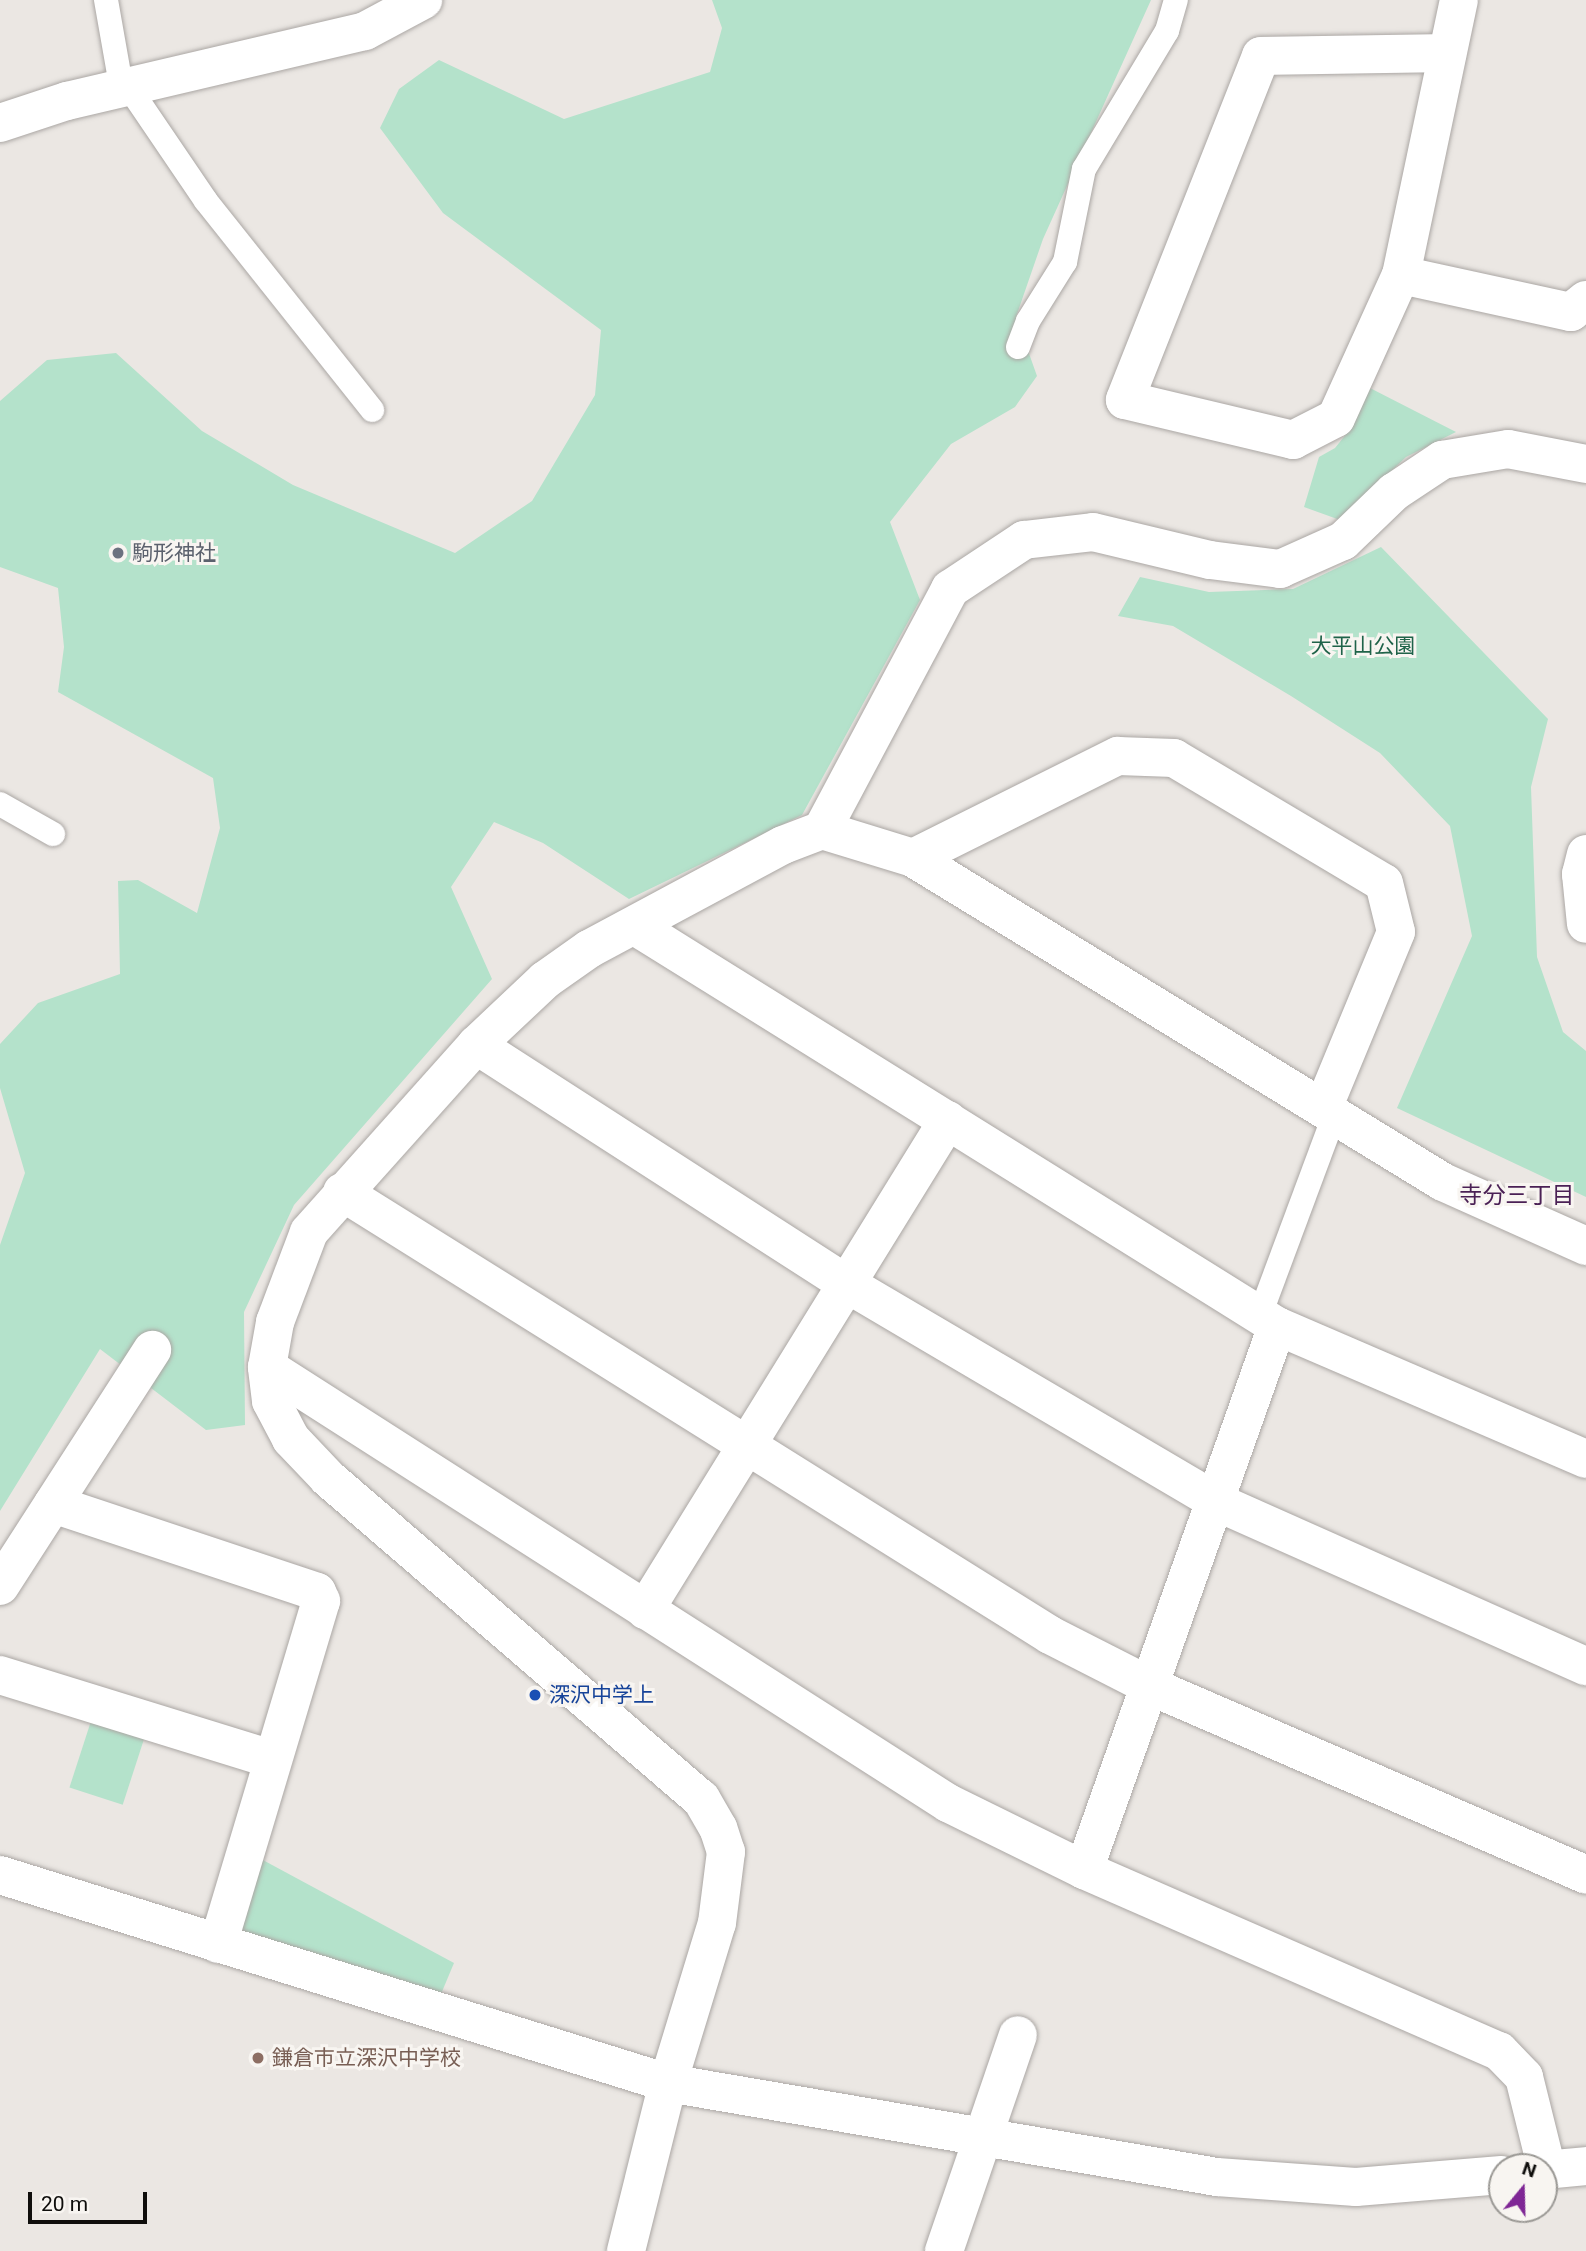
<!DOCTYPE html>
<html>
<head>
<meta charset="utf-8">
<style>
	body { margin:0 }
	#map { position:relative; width:1586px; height:2251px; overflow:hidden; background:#ebe7e3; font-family:Roboto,"Noto Sans JP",sans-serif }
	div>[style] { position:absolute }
	.green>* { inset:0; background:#b4e2cb; transform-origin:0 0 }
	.roads { filter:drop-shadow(0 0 2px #aba7a4) drop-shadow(0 0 2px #aba7a4) }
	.service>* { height:24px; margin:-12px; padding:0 12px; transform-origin:12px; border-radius:12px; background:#fff }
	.minor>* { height:38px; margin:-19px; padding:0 19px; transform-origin:19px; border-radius:19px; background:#fff }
	.dots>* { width:19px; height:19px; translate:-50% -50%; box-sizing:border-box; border:4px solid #f8f5f1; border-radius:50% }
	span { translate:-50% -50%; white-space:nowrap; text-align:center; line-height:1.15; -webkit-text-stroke:6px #f8f5f1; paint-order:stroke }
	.worship-label { font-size:21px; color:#5b616d }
	.left { translate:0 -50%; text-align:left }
	.park-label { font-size:21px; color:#1f6349 }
	.transit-label { font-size:21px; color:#164399 }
	.education-label { font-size:21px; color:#785e54 }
	.neighbourhood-label { font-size:23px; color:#4a2055 }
	.north { position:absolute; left:1488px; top:2153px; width:70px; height:70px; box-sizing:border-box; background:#f8f5f1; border:2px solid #9b9995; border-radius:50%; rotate:19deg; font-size:19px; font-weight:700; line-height:28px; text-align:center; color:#0f0e0c }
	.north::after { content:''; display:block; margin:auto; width:24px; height:32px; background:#7f2795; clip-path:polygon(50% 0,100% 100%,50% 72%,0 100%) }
	.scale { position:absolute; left:28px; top:2192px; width:119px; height:32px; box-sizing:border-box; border:4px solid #0f0e0c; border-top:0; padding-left:9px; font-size:21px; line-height:24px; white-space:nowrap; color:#0f0e0c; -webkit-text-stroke:5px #f8f5f1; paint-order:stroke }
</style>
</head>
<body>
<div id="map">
	<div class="green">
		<i style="clip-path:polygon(712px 0,1151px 0,1043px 239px,1016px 317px,1037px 376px,1015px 407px,951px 444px,890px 522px,920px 600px,802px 815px,629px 899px,543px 843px,494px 822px,451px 887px,492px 979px,294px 1205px,244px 1312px,245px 1425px,206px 1430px,100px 1349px,0 1511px,0 1245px,25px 1173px,0 1088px,0 1044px,38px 1003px,120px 974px,118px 881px,138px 880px,197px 913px,220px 828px,213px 778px,58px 692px,64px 647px,58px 588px,0 567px,0 401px,47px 360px,116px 353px,202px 431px,293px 485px,455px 553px,532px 501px,595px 395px,601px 330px,443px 213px,380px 128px,399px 89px,439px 60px,564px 119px,710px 72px,722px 28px)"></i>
		<i style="clip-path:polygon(1368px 387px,1456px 432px,1406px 457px,1340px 520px,1304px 507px,1319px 457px,1335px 448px,1351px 428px)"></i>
		<i style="clip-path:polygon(1381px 547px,1548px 719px,1531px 787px,1537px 957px,1563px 1032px,1586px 1051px,1586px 1197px,1397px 1108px,1472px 936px,1450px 826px,1380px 753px,1291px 696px,1173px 626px,1118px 616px,1140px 577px,1209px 592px,1293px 589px)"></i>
		<i style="left:92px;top:1718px;width:56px;height:73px;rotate:18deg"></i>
		<i style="clip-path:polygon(261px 1859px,454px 1963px,441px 1994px,240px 1931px)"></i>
	</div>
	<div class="roads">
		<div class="service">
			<i style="left:106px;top:0;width:92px;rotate:80deg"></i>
			<i style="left:130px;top:89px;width:135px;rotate:55.8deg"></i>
			<i style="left:206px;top:201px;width:267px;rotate:51.5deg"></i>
			<i style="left:1018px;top:347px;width:28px;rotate:-69deg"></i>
			<i style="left:1028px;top:321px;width:70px;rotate:-57.9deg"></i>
			<i style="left:1065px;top:262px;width:95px;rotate:-78.5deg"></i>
			<i style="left:1084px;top:169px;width:161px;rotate:-59deg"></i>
			<i style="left:1167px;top:31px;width:32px;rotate:-74deg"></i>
			<i style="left:0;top:804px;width:61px;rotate:29.5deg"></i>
			<i style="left:1260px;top:1315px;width:215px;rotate:-69.6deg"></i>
		</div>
		<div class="minor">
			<i style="left:1447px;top:53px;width:186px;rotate:179.1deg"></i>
			<i style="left:1261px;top:56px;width:370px;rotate:111.6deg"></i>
			<i style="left:1125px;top:400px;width:173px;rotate:13.4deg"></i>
			<i style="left:1293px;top:440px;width:48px;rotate:-27.1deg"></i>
			<i style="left:1336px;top:418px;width:157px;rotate:-65.6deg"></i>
			<i style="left:1401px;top:275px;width:281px;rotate:-78.1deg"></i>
			<i style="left:0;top:123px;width:71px;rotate:-18.2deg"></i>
			<i style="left:67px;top:101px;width:306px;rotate:-13.2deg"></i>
			<i style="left:365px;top:31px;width:66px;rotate:-28.1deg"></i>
			<i style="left:1401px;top:275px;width:174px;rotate:12.3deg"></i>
			<i style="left:1571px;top:312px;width:19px;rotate:-39deg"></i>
			<i style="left:822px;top:830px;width:273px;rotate:-62deg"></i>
			<i style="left:950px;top:589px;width:89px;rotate:-33.5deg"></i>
			<i style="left:1024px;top:540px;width:69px;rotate:-6.6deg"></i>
			<i style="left:1093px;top:532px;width:120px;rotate:13.5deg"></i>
			<i style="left:1210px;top:560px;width:71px;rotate:7.3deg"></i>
			<i style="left:1280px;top:569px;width:69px;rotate:-24deg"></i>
			<i style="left:1343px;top:541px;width:71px;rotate:-43.9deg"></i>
			<i style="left:1394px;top:492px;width:58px;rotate:-33.7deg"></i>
			<i style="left:1442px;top:460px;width:67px;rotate:-9.5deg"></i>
			<i style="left:1508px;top:449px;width:79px;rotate:10.9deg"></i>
			<i style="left:1586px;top:854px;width:21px;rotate:104deg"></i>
			<i style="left:1581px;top:874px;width:50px;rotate:84.3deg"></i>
			<i style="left:913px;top:858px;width:229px;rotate:-26.5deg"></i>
			<i style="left:1118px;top:756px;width:56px;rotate:2deg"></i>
			<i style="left:1174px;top:758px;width:244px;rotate:30.8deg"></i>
			<i style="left:1384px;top:883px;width:50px;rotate:76.2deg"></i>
			<i style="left:1396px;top:932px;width:188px;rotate:112.5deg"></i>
			<i style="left:635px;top:926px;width:756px;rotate:31.93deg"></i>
			<i style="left:1277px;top:1326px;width:336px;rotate:23.3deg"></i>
			<i style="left:476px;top:1045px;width:441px;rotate:32.8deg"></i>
			<i style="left:847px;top:1284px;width:429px;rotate:30.5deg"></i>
			<i style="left:1217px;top:1502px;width:404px;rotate:24deg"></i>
			<i style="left:342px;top:1192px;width:835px;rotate:32.03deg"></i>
			<i style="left:1050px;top:1635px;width:112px;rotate:27deg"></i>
			<i style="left:1150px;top:1686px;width:475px;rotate:23.4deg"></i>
			<i style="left:267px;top:1367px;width:809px;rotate:32.63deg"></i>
			<i style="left:948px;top:1803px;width:152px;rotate:26.2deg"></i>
			<i style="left:1084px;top:1870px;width:453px;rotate:23.6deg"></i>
			<i style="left:1499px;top:2051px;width:36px;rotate:46deg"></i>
			<i style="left:1524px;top:2077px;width:96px;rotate:76.1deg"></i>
			<i style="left:53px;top:1504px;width:278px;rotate:18.4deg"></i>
			<i style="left:317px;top:1592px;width:10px;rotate:66deg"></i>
			<i style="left:321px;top:1601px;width:358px;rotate:106.7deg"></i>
			<i style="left:0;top:1586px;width:281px;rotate:-57.2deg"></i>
			<i style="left:645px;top:1610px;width:576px;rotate:-58.27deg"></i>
			<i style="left:0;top:1675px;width:285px;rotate:17.2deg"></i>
			<i style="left:1084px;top:1870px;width:577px;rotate:-70.47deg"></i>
			<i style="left:0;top:1875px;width:700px;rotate:17.3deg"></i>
			<i style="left:668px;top:2083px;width:557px;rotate:9.72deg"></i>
			<i style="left:1217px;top:2177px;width:139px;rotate:4.1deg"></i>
			<i style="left:1356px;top:2187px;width:146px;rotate:-4.7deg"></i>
			<i style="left:1544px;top:2170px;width:42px;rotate:-5.4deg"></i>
			<i style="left:626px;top:2251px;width:173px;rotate:-76deg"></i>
			<i style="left:668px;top:2083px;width:167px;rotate:-73deg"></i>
			<i style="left:717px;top:1923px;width:72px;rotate:-82.8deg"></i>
			<i style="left:726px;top:1852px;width:25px;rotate:-108deg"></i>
			<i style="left:718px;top:1828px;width:34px;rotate:-120deg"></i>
			<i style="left:701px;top:1799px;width:492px;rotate:-139.3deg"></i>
			<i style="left:328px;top:1478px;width:54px;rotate:-133.5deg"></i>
			<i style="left:291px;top:1439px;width:43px;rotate:-117.8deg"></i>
			<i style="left:271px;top:1401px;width:34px;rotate:-97deg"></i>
			<i style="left:267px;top:1367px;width:46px;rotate:-79.9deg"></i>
			<i style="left:275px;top:1322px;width:96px;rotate:-69.3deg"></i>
			<i style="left:309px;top:1232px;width:251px;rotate:-48.2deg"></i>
			<i style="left:476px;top:1045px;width:95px;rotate:-43.3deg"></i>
			<i style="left:545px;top:980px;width:54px;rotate:-35.2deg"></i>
			<i style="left:589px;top:949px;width:220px;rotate:-28.2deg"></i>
			<i style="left:783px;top:845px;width:42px;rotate:-21deg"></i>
			<i style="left:822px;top:830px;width:95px;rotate:17.1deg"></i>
			<i style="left:913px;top:858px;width:621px;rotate:31.44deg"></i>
			<i style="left:1443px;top:1182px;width:157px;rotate:24.1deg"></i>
			<i style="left:944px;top:2251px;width:228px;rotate:-71.1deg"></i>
		</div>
	</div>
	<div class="dots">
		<i style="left:118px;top:553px;background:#6b7280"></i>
		<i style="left:535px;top:1695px;background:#1a4fb4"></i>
		<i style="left:258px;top:2058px;background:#8d6e63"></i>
	</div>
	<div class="worship-label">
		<span class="left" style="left:132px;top:553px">駒形神社</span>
	</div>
	<div class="park-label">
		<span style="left:1363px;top:646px">大平山公園</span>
	</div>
	<div class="transit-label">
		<span class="left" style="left:549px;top:1695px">深沢中学上</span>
	</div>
	<div class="education-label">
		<span class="left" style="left:272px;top:2058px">鎌倉市立深沢中学校</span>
	</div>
	<div class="neighbourhood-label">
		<span style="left:1517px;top:1196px">寺分三丁目</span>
	</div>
	<div class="north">N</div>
	<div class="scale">20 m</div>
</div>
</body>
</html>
